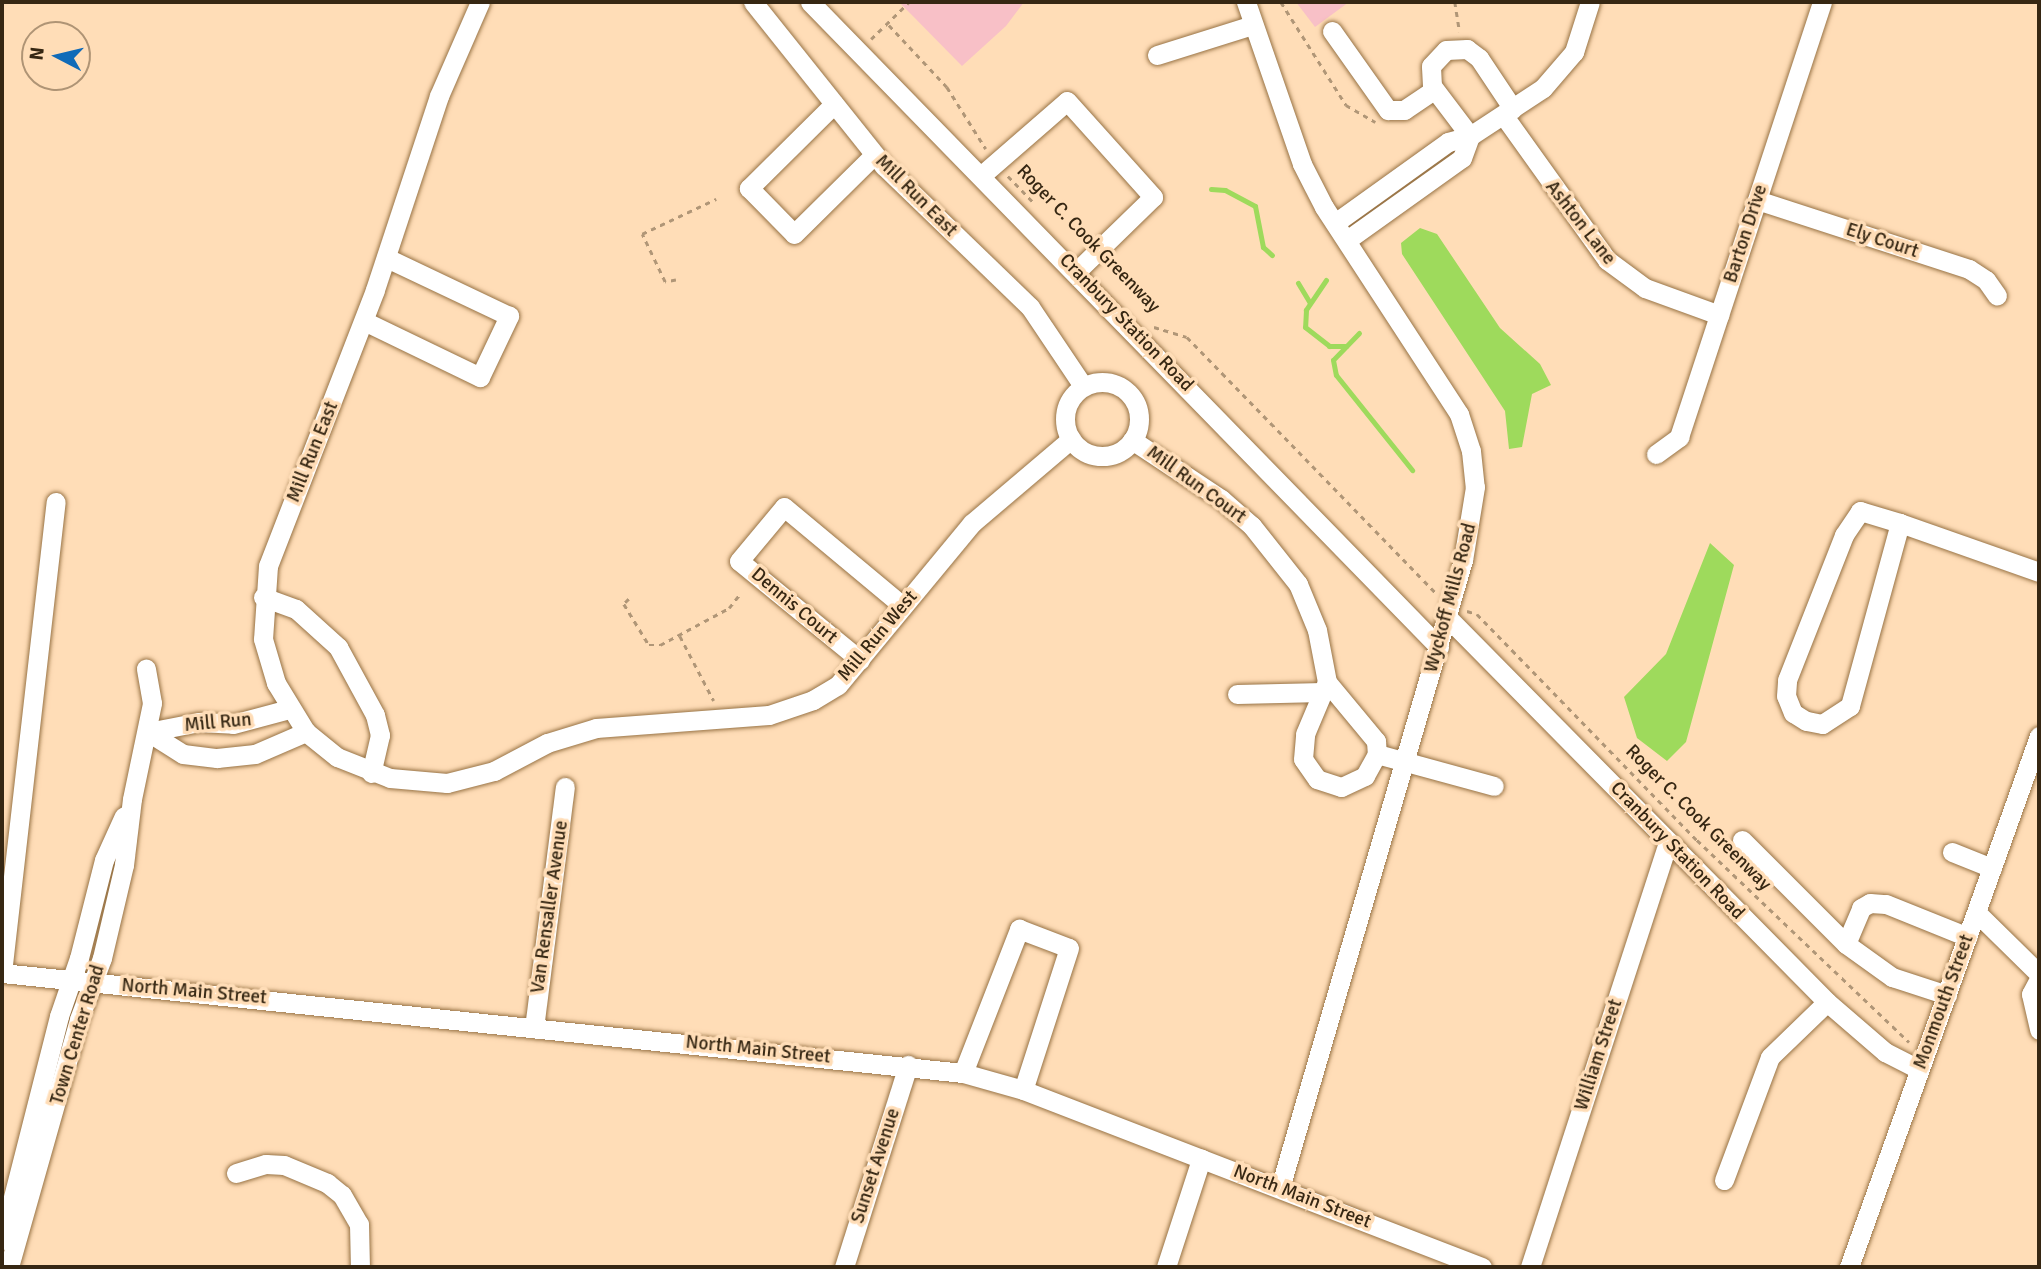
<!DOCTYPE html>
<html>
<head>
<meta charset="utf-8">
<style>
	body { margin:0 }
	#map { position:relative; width:2041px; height:1269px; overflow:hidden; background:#ffddb7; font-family:Signika,sans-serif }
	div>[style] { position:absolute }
	.green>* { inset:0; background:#f8c0c7 }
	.water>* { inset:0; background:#9eda5c }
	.stream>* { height:5px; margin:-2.5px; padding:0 2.5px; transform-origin:2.5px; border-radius:2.5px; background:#9eda5c }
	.path>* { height:2.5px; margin-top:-1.25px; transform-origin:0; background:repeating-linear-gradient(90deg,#b09677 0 5px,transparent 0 10px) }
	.roads { filter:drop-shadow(0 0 2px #987345) drop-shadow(0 0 2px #987345) }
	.minor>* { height:19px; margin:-9.5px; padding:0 9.5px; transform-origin:9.5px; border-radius:9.5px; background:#fff }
	.minor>.ring { margin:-9.5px; padding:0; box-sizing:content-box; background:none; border:19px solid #fff; border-radius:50% }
	span { translate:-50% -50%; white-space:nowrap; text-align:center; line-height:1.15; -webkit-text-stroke:7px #ffddb7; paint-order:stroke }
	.street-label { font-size:19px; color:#362713 }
	.frame { position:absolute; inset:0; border:4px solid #362713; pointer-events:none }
	.north { position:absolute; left:21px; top:21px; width:70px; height:70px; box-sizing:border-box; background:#ffddb7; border:2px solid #af9475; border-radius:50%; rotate:277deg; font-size:19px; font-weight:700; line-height:28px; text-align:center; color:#362713 }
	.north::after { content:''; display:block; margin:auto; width:24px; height:32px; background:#106bb8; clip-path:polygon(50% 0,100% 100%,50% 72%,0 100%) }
</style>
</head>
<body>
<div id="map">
	<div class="green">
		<i style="clip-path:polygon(899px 2px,1024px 2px,1006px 26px,962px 66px)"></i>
		<i style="clip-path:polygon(1296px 2px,1349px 2px,1315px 27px)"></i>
	</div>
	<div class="water">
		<i style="clip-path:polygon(1420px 228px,1437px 234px,1500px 328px,1540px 364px,1551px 385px,1532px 394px,1522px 447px,1509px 449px,1505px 411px,1402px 254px,1401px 243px)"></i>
		<i style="clip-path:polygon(1710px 543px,1734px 565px,1686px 742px,1667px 761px,1637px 738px,1624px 697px,1666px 654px)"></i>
	</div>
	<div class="stream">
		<i style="left:1211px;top:189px;width:14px;rotate:4deg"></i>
		<i style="left:1225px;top:190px;width:34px;rotate:28deg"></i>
		<i style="left:1255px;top:206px;width:42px;rotate:79deg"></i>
		<i style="left:1263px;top:247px;width:12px;rotate:42deg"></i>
		<i style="left:1326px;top:280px;width:36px;rotate:124deg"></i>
		<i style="left:1306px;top:310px;width:17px;rotate:93deg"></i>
		<i style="left:1305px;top:327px;width:31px;rotate:38deg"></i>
		<i style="left:1329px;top:346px;width:17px"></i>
		<i style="left:1298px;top:283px;width:23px;rotate:59deg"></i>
		<i style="left:1359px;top:333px;width:37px;rotate:134deg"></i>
		<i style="left:1333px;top:360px;width:15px;rotate:79deg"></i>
		<i style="left:1336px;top:375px;width:122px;rotate:51.3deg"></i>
	</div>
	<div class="path">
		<i style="left:1281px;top:2px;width:122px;rotate:57.7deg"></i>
		<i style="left:1346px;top:105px;width:34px;rotate:30deg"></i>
		<i style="left:1455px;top:2px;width:30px;rotate:81deg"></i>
		<i style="left:889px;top:25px;width:85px;rotate:46.9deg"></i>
		<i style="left:947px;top:87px;width:73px;rotate:57.8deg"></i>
		<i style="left:871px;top:39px;width:53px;rotate:-44.2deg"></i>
		<i style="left:1008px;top:176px;width:39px;rotate:46deg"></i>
		<i style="left:676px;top:280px;width:11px;rotate:170deg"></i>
		<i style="left:665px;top:282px;width:53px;rotate:-115.6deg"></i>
		<i style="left:642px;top:234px;width:82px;rotate:-25.3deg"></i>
		<i style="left:1154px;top:327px;width:34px;rotate:17deg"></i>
		<i style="left:1187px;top:337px;width:357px;rotate:45.8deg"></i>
		<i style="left:629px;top:599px;width:7px;rotate:135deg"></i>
		<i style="left:624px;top:604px;width:48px;rotate:58.6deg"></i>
		<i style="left:649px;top:645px;width:11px"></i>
		<i style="left:660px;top:645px;width:78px;rotate:-28.2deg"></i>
		<i style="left:729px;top:608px;width:18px;rotate:-52deg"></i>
		<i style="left:1467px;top:611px;width:10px;rotate:17deg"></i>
		<i style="left:1477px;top:614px;width:315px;rotate:45.8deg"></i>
		<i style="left:1697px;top:840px;width:293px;rotate:43.6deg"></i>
		<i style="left:680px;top:636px;width:73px;rotate:62.4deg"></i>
	</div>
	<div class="roads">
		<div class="minor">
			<i style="left:480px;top:2px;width:103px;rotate:113.6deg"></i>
			<i style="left:439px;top:96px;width:204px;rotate:108.3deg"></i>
			<i style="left:375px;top:290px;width:296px;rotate:111.2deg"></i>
			<i style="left:268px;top:566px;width:73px;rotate:93.9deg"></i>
			<i style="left:263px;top:639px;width:46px;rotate:73.5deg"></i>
			<i style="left:276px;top:683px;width:57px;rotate:58.5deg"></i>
			<i style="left:306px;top:732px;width:40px;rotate:39deg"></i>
			<i style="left:337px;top:757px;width:57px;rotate:21.6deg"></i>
			<i style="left:390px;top:778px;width:57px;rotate:5deg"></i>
			<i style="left:447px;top:783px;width:49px;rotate:-14.3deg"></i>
			<i style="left:494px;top:771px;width:60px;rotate:-27.8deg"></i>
			<i style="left:547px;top:743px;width:51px;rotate:-17deg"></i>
			<i style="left:596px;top:728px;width:173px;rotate:-4.3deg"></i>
			<i style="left:769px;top:715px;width:46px;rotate:-18.8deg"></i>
			<i style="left:813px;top:700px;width:29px;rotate:-31deg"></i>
			<i style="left:838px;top:685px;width:210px;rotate:-50.4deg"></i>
			<i style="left:972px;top:523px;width:130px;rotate:-40.3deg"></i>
			<i style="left:753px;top:2px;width:210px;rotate:51.4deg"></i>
			<i style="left:884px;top:166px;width:203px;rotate:44deg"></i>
			<i style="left:1030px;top:307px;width:95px;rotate:56.1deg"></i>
			<i style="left:810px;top:2px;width:901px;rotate:45.72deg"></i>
			<i style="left:1246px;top:2px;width:171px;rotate:70.9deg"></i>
			<i style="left:1302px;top:164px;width:48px;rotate:62.9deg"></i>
			<i style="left:1324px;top:207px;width:247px;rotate:56.9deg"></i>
			<i style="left:1459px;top:414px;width:39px;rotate:72deg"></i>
			<i style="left:1471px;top:451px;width:36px;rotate:84deg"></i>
			<i style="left:1475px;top:487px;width:74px;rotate:99.3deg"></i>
			<i style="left:1463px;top:560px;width:654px;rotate:106.25deg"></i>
			<i style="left:1332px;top:31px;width:97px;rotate:54.7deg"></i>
			<i style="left:1388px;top:110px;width:16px"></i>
			<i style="left:1404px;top:110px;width:36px;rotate:-34deg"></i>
			<i style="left:1157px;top:55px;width:101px;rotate:-17.4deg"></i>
			<i style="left:834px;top:104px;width:120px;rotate:135.3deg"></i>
			<i style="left:749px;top:188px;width:64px;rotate:45.6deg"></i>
			<i style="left:794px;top:234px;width:112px;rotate:-44.6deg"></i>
			<i style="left:1504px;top:116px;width:177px;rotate:54.4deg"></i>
			<i style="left:1607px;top:260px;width:47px;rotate:36.4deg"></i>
			<i style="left:1645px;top:288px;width:79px;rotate:20deg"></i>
			<i style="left:1470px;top:136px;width:63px;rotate:-127.2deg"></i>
			<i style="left:1432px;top:86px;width:20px;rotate:-93deg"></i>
			<i style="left:1431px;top:66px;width:22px;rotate:-47deg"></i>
			<i style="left:1446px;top:50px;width:21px;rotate:-3deg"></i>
			<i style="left:1467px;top:49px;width:15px;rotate:37deg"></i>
			<i style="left:1479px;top:58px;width:61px;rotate:56.3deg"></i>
			<i style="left:983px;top:174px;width:111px;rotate:-41deg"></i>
			<i style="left:1067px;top:101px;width:129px;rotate:48.1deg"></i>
			<i style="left:1153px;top:197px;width:107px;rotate:135.8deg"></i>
			<i style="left:1757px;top:200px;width:223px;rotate:18deg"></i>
			<i style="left:1969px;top:269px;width:20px;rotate:33deg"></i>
			<i style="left:1986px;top:280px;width:19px;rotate:55deg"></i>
			<i style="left:1335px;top:223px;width:139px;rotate:-35.6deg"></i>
			<i style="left:1448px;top:142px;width:23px;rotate:-15deg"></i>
			<i style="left:1470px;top:136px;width:87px;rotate:-33.3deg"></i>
			<i style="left:1543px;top:88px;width:48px;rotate:-49.3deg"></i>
			<i style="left:1574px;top:52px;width:52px;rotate:-72.3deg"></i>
			<i style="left:1347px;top:240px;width:141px;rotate:-35.5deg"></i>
			<i style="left:1462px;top:158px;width:23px;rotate:-70deg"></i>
			<i style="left:364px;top:321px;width:129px;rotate:25.8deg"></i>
			<i style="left:480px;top:377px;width:68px;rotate:-64.6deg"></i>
			<i style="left:509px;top:316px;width:135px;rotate:-154.6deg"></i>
			<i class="ring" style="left:1065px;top:382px;width:55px;height:55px"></i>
			<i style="left:1132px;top:440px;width:107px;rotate:33.5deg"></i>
			<i style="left:1221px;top:499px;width:41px;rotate:41.1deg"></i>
			<i style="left:1252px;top:526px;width:74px;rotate:51.6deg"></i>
			<i style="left:1298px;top:584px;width:50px;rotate:67.6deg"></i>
			<i style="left:1317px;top:630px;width:53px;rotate:79.1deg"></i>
			<i style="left:1327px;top:682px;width:77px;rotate:50.3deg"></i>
			<i style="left:1376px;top:741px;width:13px;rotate:86deg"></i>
			<i style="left:1377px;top:754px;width:25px;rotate:119deg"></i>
			<i style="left:1365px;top:776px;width:26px;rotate:155deg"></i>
			<i style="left:1341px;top:787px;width:25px;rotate:-162deg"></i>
			<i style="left:1317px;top:779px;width:24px;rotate:-125deg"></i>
			<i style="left:1303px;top:759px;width:25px;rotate:-85deg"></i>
			<i style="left:1305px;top:734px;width:56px;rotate:-67.1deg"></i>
			<i style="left:1656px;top:454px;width:29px;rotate:-36deg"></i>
			<i style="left:1679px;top:437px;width:458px;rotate:-71.8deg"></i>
			<i style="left:1900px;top:523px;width:190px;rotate:105.3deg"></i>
			<i style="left:1850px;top:706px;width:33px;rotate:147deg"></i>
			<i style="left:1822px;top:724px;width:16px;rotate:-169deg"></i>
			<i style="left:1806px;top:721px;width:15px;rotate:-148deg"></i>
			<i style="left:1793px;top:713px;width:18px;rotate:-112deg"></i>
			<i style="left:1786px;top:696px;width:16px;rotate:-86deg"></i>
			<i style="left:1787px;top:680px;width:156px;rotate:-68.5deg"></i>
			<i style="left:1844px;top:535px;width:29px;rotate:-56deg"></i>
			<i style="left:1860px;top:511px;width:42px;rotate:16.7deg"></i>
			<i style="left:1900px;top:523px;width:147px;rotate:19.4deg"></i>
			<i style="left:263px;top:597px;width:35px;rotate:20deg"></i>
			<i style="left:296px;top:609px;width:57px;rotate:42.1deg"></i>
			<i style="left:338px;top:647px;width:77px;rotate:61.4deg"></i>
			<i style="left:375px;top:715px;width:21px;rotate:76deg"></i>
			<i style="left:380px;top:735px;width:39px;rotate:103deg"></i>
			<i style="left:1447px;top:617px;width:541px;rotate:45.37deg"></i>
			<i style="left:1827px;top:1002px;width:77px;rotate:40.8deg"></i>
			<i style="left:1885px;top:1052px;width:38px;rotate:27deg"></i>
			<i style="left:860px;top:660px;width:156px;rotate:-140.7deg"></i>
			<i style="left:739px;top:561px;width:70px;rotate:-50.2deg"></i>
			<i style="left:784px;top:507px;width:155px;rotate:39.8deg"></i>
			<i style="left:1237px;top:694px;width:86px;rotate:-1.3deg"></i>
			<i style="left:148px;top:732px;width:41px;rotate:32.2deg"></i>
			<i style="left:183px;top:754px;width:34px;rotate:7deg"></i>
			<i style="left:217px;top:758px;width:38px;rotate:-6deg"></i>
			<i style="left:255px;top:754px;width:56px;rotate:-23.3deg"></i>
			<i style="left:148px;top:732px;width:52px;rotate:-11.1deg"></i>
			<i style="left:199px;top:722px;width:34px;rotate:3deg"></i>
			<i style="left:233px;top:724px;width:58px;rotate:-15deg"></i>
			<i style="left:1377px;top:754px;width:121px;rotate:15.3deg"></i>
			<i style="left:1742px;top:840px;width:147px;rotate:45deg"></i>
			<i style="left:1846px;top:944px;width:57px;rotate:35.7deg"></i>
			<i style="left:1892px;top:977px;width:58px;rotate:18.1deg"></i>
			<i style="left:1952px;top:852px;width:43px;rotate:21.8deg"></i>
			<i style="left:1977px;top:913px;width:87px;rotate:44.5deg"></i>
			<i style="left:1846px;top:944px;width:39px;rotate:-67deg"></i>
			<i style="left:1861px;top:908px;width:10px;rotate:-29deg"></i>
			<i style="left:1870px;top:903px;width:16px;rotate:4deg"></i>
			<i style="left:1886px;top:904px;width:88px;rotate:21.9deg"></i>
			<i style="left:2px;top:973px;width:966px;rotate:5.94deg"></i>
			<i style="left:963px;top:1073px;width:62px;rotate:15.8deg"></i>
			<i style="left:1023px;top:1090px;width:492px;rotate:21.1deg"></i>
			<i style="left:2px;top:973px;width:474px;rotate:-83.5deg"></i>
			<i style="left:2039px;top:979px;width:17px;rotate:118deg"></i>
			<i style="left:2031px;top:994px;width:37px;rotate:77deg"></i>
			<i style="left:534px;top:1028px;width:243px;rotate:-82.7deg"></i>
			<i style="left:963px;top:1073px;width:155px;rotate:-68.7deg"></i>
			<i style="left:1019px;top:929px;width:53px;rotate:20.8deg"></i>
			<i style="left:1069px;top:948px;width:149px;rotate:107.9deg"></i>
			<i style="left:236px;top:1173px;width:31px;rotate:-17deg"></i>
			<i style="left:266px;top:1164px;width:18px;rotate:3deg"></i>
			<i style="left:284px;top:1165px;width:47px;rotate:22.7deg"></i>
			<i style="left:327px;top:1183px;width:19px;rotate:39deg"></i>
			<i style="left:342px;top:1195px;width:34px;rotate:60deg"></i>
			<i style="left:359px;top:1224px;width:43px;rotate:88.7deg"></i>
			<i style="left:1724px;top:1180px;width:131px;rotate:-69.5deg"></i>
			<i style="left:1770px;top:1057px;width:79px;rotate:-44deg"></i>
			<i style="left:2px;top:1240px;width:231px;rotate:-75.7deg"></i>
			<i style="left:59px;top:1016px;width:61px;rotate:-71deg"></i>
			<i style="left:79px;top:958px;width:101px;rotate:-75.7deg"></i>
			<i style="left:104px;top:860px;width:48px;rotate:-65.6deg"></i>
			<i style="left:9px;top:1267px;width:258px;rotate:-74.2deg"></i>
			<i style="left:79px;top:1019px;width:65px;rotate:-69.3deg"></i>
			<i style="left:102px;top:958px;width:96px;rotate:-76.7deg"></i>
			<i style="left:124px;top:865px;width:66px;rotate:-83.1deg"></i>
			<i style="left:132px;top:799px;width:98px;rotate:-78.2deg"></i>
			<i style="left:152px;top:703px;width:35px;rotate:-100deg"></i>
			<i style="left:844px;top:1267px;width:212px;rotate:-72.4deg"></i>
			<i style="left:1166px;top:1267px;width:114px;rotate:-72deg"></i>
			<i style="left:1530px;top:1267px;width:447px;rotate:-72deg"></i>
			<i style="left:1849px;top:1267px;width:564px;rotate:-70.31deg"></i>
		</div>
	</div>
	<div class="street-label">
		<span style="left:916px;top:196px;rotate:45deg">Mill Run East</span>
		<span style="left:1580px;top:223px;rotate:52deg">Ashton Lane</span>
		<span style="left:1746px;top:234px;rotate:-72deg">Barton Drive</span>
		<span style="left:1088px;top:239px;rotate:46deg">Roger C. Cook Greenway</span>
		<span style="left:1882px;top:241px;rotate:18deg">Ely Court</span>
		<span style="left:1126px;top:323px;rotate:46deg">Cranbury Station Road</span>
		<span style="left:313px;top:452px;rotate:-68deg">Mill Run East</span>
		<span style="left:1196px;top:485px;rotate:36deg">Mill Run Court</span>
		<span style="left:1451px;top:598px;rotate:-75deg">Wyckoff Mills Road</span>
		<span style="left:794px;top:606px;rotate:40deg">Dennis Court</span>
		<span style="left:878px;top:636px;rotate:-50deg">Mill Run West</span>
		<span style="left:218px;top:723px;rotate:-5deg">Mill Run</span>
		<span style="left:1698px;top:818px;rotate:45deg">Roger C. Cook Greenway</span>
		<span style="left:1677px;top:851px;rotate:46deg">Cranbury Station Road</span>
		<span style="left:550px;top:907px;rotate:-82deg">Van Rensaller Avenue</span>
		<span style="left:194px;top:992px;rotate:5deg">North Main Street</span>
		<span style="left:1944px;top:1002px;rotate:-70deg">Monmouth Street</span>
		<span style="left:78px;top:1035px;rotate:-73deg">Town Center Road</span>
		<span style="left:758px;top:1050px;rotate:6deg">North Main Street</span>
		<span style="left:1599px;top:1055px;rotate:-72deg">William Street</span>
		<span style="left:876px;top:1166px;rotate:-72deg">Sunset Avenue</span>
		<span style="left:1302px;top:1197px;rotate:21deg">North Main Street</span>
	</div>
	<div class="frame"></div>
	<div class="north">N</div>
</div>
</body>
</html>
